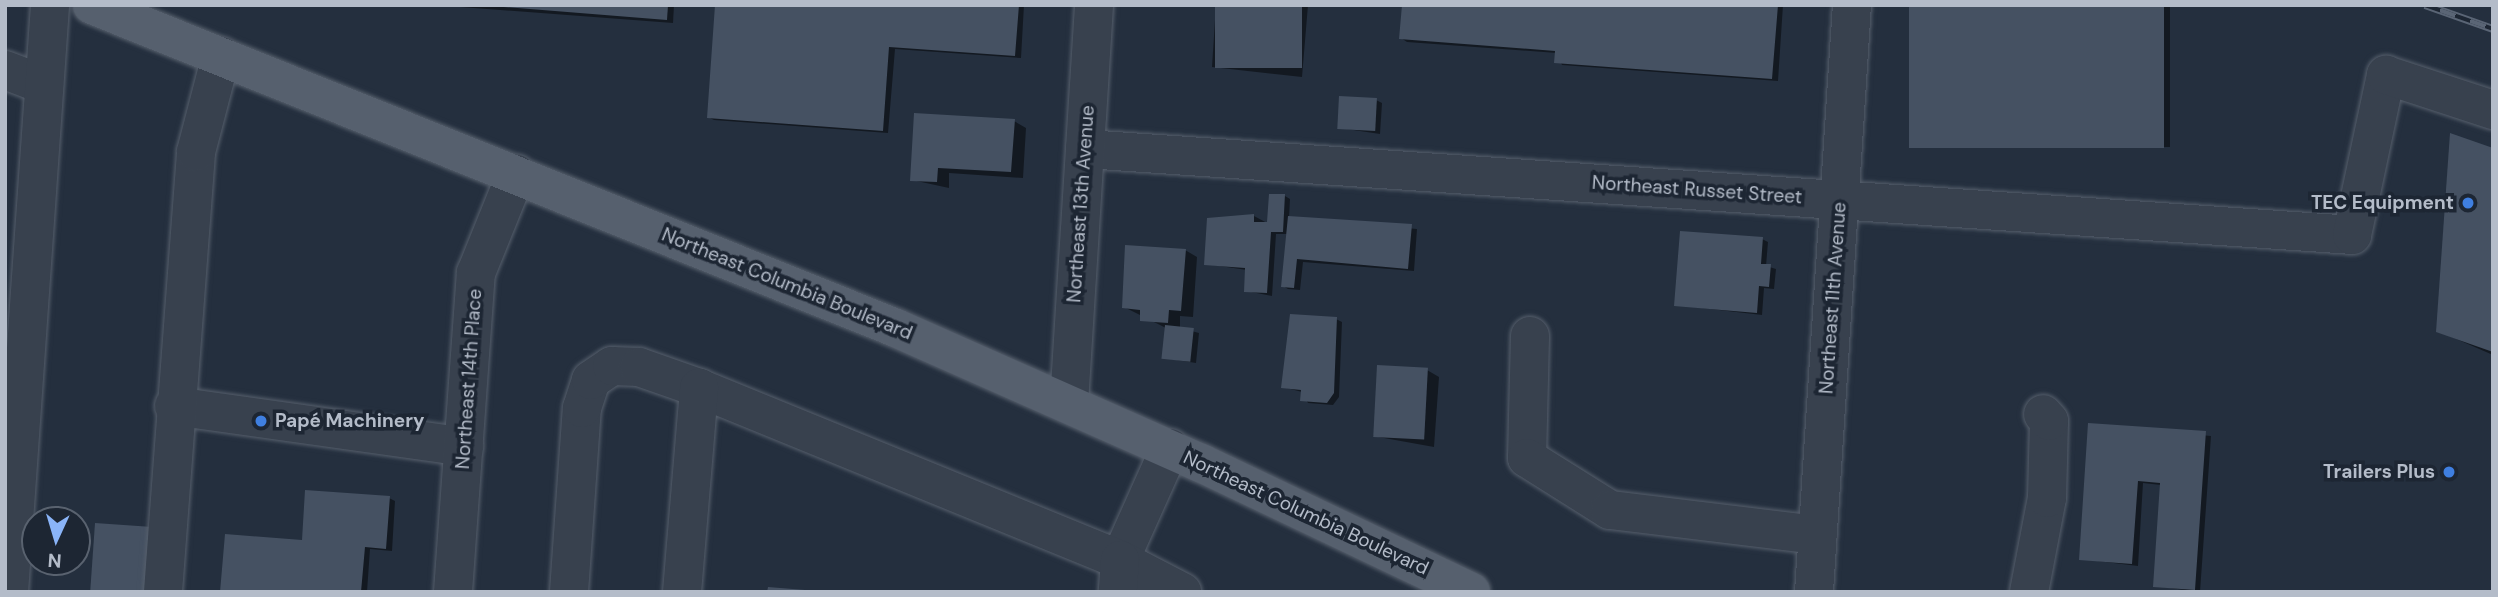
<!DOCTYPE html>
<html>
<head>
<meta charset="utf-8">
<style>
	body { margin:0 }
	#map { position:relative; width:2498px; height:597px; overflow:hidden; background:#242f3e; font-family:"DM Sans",sans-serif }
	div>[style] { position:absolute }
	.shadow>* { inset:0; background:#0007; transform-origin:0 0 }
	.building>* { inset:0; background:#455162; transform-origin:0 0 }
	.roads { filter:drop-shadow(0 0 2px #565f6c) drop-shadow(0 0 2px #565f6c) }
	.minor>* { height:38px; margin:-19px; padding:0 19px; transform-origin:19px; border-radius:19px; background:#38414e }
	.major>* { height:38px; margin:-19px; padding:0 19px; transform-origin:19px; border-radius:19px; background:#56606e }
	.rail>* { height:8px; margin-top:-4px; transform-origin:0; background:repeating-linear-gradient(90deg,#1d2633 0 16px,#5a6575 0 32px); box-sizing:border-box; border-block:2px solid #5a6575 }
	.dots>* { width:19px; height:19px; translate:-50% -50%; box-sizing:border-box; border:4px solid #1d2633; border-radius:50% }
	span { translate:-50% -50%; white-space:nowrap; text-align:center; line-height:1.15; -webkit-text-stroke:7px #1d2633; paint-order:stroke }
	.street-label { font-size:19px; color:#b4bcc9 }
	.poi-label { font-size:19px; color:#b4bcc9; font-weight:700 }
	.right { translate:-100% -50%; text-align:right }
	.left { translate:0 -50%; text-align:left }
	.frame { position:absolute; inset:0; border:7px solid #b4bcc9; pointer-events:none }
	.north { position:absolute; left:21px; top:506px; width:70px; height:70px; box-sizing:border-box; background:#1d2633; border:2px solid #59626f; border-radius:50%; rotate:184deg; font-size:19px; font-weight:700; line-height:28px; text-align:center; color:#b4bcc9 }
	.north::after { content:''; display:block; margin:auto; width:24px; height:32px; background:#8ab4f8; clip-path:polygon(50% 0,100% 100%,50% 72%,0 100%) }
</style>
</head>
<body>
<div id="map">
	<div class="shadow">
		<i style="clip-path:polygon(434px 5px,674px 5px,673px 23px)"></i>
		<i style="clip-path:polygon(717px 5px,1024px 5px,1021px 58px,895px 49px,888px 133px,714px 120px,708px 117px)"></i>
		<i style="clip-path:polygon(1216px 5px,1308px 5px,1302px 77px,1212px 67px)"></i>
		<i style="clip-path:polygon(1404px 5px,1783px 5px,1778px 81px,1562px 65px,1557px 53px,1407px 42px,1401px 38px)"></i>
		<i style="left:1911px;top:5px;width:259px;height:142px"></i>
		<i style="clip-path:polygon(1376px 100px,1382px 103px,1380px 134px,1340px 128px)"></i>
		<i style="clip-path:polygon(1014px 121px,1026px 128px,1023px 178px,949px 173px,949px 188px,912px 180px)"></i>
		<i style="clip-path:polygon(2493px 150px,2493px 355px,2438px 331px)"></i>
		<i style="clip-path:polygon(1285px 196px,1290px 199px,1289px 218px,1417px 229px,1414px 271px,1303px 262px,1300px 290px,1288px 289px,1283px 286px,1288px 234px,1276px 234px,1272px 296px,1246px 291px,1247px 270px,1206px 264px,1254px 216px,1269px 224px)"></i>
		<i style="clip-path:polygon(1762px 239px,1768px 242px,1766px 266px,1776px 269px,1774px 289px,1764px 288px,1762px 315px,1676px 305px)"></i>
		<i style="clip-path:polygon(1185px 250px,1197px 257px,1193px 317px,1180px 316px,1180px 328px,1199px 333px,1196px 363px,1164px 358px,1166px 328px,1124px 307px)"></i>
		<i style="clip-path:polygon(1336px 319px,1342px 322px,1339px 397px,1333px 405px,1308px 403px,1302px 392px,1283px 387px)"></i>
		<i style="clip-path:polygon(1427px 370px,1439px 377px,1434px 447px,1373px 436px)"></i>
		<i style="clip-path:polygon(2090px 425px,2211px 436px,2200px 592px,2155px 586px,2161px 485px,2143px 483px,2138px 566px,2081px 559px)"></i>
		<i style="clip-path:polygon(389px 498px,395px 501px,392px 551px,370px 549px,367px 592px,222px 592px)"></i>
	</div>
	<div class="building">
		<i style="clip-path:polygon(479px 5px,668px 5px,667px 20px)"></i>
		<i style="clip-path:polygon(715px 5px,1019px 5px,1015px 56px,889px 47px,883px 131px,707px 118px)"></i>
		<i style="left:1215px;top:5px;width:87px;height:63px"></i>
		<i style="clip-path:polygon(1402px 5px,1778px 5px,1772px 79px,1554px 63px,1555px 51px,1399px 39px)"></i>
		<i style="left:1909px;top:5px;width:255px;height:143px"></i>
		<i style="left:1339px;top:96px;width:38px;height:33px;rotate:3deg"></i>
		<i style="clip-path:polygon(914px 113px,1015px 119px,1011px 172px,938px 168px,937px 182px,910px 181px)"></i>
		<i style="clip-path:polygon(2450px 133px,2493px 148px,2493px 352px,2436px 332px)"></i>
		<i style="clip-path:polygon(1269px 194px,1285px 194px,1283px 232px,1271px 232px,1267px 293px,1244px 292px,1245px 268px,1204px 265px,1207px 218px,1254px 214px,1254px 222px,1267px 222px)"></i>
		<i style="clip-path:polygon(1288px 216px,1412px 224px,1408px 269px,1297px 259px,1294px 288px,1281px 287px)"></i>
		<i style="clip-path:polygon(1680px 231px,1763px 237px,1761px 264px,1771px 264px,1769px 287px,1759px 286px,1757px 313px,1674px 306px)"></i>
		<i style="clip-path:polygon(1125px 245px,1186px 249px,1181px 311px,1169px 310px,1168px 323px,1140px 321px,1140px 310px,1122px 308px)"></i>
		<i style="clip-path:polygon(1290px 314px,1337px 317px,1334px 393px,1327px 403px,1300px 401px,1301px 390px,1281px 388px)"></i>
		<i style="left:1165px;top:325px;width:29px;height:34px;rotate:6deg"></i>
		<i style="left:1377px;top:365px;width:51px;height:72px;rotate:3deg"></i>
		<i style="clip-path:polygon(2088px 423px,2206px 431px,2195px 590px,2153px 587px,2160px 483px,2138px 481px,2132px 564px,2079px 560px)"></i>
		<i style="clip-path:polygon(305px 490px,390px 496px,386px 549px,365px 547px,361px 592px,220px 592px,225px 534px,302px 540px)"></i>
		<i style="left:95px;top:523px;width:54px;height:69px;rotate:4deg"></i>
		<i style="clip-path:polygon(768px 587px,805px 590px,805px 592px,767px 592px)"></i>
	</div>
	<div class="roads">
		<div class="minor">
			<i style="left:5px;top:70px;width:42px;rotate:21deg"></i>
			<i style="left:1085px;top:149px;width:1270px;rotate:3.88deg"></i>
			<i style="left:2352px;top:235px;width:164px;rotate:-78deg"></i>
			<i style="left:2386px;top:75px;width:113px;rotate:18.1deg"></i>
			<i style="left:1530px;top:336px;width:122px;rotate:91.4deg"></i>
			<i style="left:1527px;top:458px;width:98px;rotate:32.1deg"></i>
			<i style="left:1610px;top:510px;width:209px;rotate:6.9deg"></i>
			<i style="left:1069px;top:403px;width:399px;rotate:-86.4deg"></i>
			<i style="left:174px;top:406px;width:293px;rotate:8deg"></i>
			<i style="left:1170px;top:448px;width:123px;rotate:114.1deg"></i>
			<i style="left:1120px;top:560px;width:70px;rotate:27.3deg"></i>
			<i style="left:9px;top:592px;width:588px;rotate:-86deg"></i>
			<i style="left:163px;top:592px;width:441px;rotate:-85.7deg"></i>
			<i style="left:196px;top:152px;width:99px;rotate:-75.4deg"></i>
			<i style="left:453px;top:592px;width:320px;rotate:-85.9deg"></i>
			<i style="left:476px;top:273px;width:107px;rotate:-68deg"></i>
			<i style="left:569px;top:592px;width:184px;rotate:-86deg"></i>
			<i style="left:582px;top:408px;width:29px;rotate:-72deg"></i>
			<i style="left:591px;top:380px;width:25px;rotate:-34deg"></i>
			<i style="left:612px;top:366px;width:27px;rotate:2deg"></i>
			<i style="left:639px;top:367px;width:64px;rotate:19.3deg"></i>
			<i style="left:699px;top:388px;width:455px;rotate:22.2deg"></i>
			<i style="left:1120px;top:560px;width:32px;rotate:94deg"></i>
			<i style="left:682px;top:592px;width:205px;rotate:-85.2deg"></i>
			<i style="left:1814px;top:592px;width:588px;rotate:-86.3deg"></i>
			<i style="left:2029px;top:592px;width:96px;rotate:-79.2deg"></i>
			<i style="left:2047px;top:498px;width:77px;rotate:-88.5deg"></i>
			<i style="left:2049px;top:421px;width:9px;rotate:-131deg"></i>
		</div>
		<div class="major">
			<i style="left:92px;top:5px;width:866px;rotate:21.89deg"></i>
			<i style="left:896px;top:328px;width:334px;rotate:23.9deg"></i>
			<i style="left:1201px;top:463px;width:299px;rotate:25.5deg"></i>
		</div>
	</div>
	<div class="rail">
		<i style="left:2425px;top:5px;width:72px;rotate:19.4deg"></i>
	</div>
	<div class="dots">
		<i style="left:2468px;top:203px;background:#3f7fe0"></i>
		<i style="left:261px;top:421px;background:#3f7fe0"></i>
		<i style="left:2449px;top:472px;background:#3f7fe0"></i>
	</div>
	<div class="street-label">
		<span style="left:1697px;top:190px;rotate:4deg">Northeast Russet Street</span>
		<span style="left:1081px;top:204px;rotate:-86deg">Northeast 13th Avenue</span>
		<span style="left:787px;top:284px;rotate:22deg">Northeast Columbia Boulevard</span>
		<span style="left:1833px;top:298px;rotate:-86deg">Northeast 11th Avenue</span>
		<span style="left:469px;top:379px;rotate:-86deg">Northeast 14th Place</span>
		<span style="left:1306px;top:513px;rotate:25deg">Northeast Columbia Boulevard</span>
	</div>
	<div class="poi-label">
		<span class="right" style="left:2454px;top:203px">TEC Equipment</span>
		<span class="left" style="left:275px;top:421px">Papé Machinery</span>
		<span class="right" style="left:2435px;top:472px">Trailers Plus</span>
	</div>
	<div class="frame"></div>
	<div class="north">N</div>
</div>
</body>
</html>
